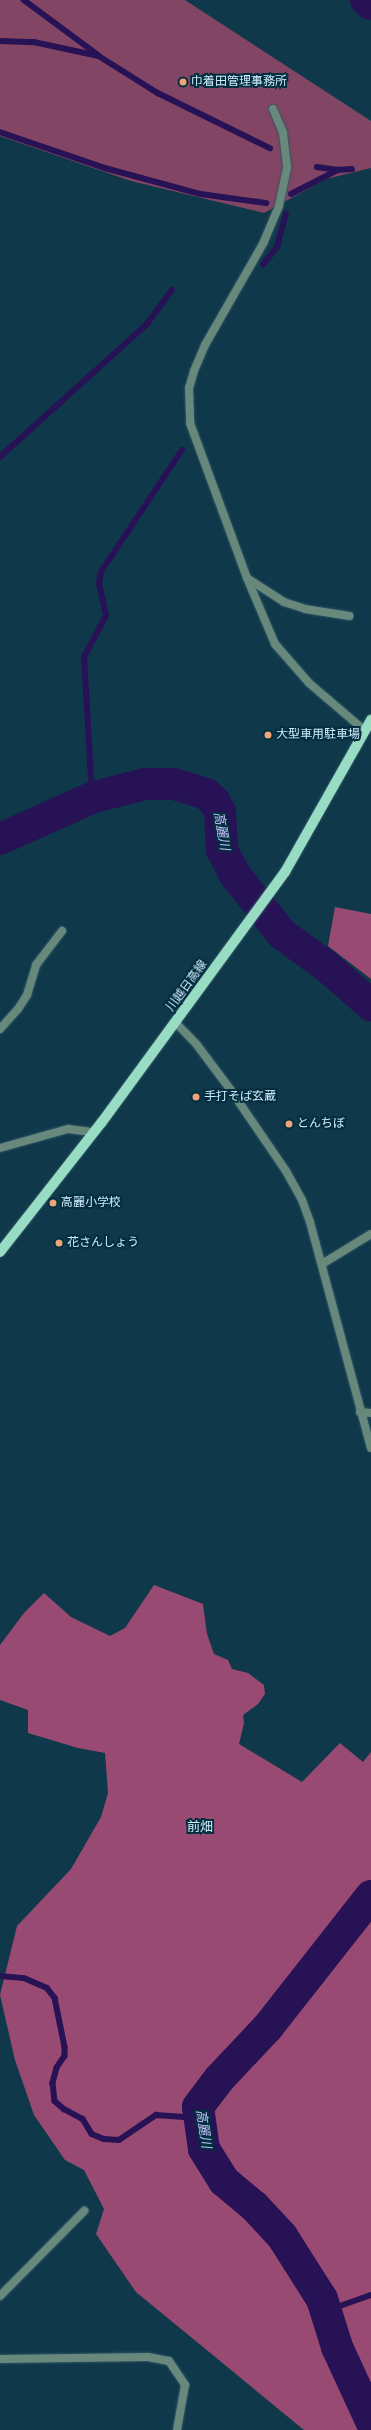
<!DOCTYPE html>
<html>
<head>
<meta charset="utf-8">
<style>
	body { margin:0 }
	#map { position:relative; width:371px; height:2430px; overflow:hidden; background:#0f394a; font-family:"Space Grotesk","Noto Sans JP",sans-serif }
	div>[style] { position:absolute }
	.green>* { inset:0; background:#834564 }
	.forest>* { inset:0; background:#984a72 }
	.stream>* { height:5.5px; margin:-2.75px; padding:0 2.75px; transform-origin:2.75px; border-radius:2.75px; background:#271256 }
	.river>* { height:32px; margin:-16px; padding:0 16px; transform-origin:16px; border-radius:16px; background:#271256 }
	.roads { filter:drop-shadow(0 0 1px #2e5666) drop-shadow(0 0 1px #2e5666) }
	.pedestrian>* { height:8px; margin:-4px; padding:0 4px; transform-origin:4px; border-radius:4px; background:#68887c }
	.minor>* { height:8px; margin:-4px; padding:0 4px; transform-origin:4px; border-radius:4px; background:#68887c }
	.primary>* { height:10px; margin:-5px; padding:0 5px; transform-origin:5px; border-radius:5px; background:#97dcc3 }
	.dots>* { width:11px; height:11px; translate:-50% -50%; box-sizing:border-box; border:2px solid #032e3f; border-radius:50% }
	span { translate:-50% -50%; white-space:nowrap; text-align:center; line-height:1.15; -webkit-text-stroke:4px #032e3f; paint-order:stroke }
	.poi-label { font-size:12px; color:#d1edfc }
	.left { translate:0 -50%; text-align:left }
	.street-label { font-size:12px; color:#d1edfc }
	.water-label { font-size:13px; color:#c7c0fe; font-style:italic }
	.neighbourhood-label { font-size:13px; color:#d1edfc }
</style>
</head>
<body>
<div id="map">
	<div class="green">
		<i style="clip-path:polygon(0 0,185px 0,371px 121px,371px 168px,326px 179px,264px 213px,131px 181px,0 136px)"></i>
	</div>
	<div class="forest">
		<i style="clip-path:polygon(335px 907px,371px 914px,371px 979px,328px 946px)"></i>
		<i style="clip-path:polygon(154px 1585px,203px 1604px,207px 1634px,214px 1654px,228px 1660px,232px 1669px,248px 1673px,264px 1685px,265px 1694px,258px 1704px,243px 1715px,244px 1723px,239px 1744px,302px 1782px,340px 1743px,363px 1762px,371px 1752px,371px 2430px,304px 2430px,136px 2292px,96px 2234px,104px 2209px,84px 2170px,65px 2160px,34px 2115px,15px 2060px,0 1995px,17px 1926px,71px 1869px,101px 1817px,108px 1793px,105px 1753px,78px 1748px,28px 1733px,28px 1710px,0 1700px,0 1645px,24px 1613px,44px 1593px,71px 1617px,110px 1636px,125px 1628px)"></i>
	</div>
	<div class="stream">
		<i style="left:24px;top:0;width:91px;rotate:36.5deg"></i>
		<i style="left:0;top:41px;width:34px;rotate:2deg"></i>
		<i style="left:34px;top:42px;width:66px;rotate:12.2deg"></i>
		<i style="left:99px;top:56px;width:70px;rotate:32.1deg"></i>
		<i style="left:158px;top:93px;width:125px;rotate:26.2deg"></i>
		<i style="left:0;top:132px;width:111px;rotate:18.9deg"></i>
		<i style="left:105px;top:168px;width:99px;rotate:15.2deg"></i>
		<i style="left:201px;top:194px;width:66px;rotate:7.9deg"></i>
		<i style="left:317px;top:167px;width:21px;rotate:8deg"></i>
		<i style="left:338px;top:170px;width:14px;rotate:-4deg"></i>
		<i style="left:291px;top:194px;width:53px;rotate:-27.1deg"></i>
		<i style="left:263px;top:265px;width:23px;rotate:-52deg"></i>
		<i style="left:277px;top:247px;width:34px;rotate:-75deg"></i>
		<i style="left:0;top:457px;width:198px;rotate:-42.1deg"></i>
		<i style="left:147px;top:324px;width:42px;rotate:-53.7deg"></i>
		<i style="left:94px;top:797px;width:19px;rotate:-99deg"></i>
		<i style="left:91px;top:778px;width:121px;rotate:-93.3deg"></i>
		<i style="left:84px;top:657px;width:47px;rotate:-61.8deg"></i>
		<i style="left:106px;top:616px;width:33px;rotate:-102deg"></i>
		<i style="left:99px;top:584px;width:12px;rotate:-81deg"></i>
		<i style="left:101px;top:572px;width:146px;rotate:-56.4deg"></i>
		<i style="left:0;top:1976px;width:24px;rotate:5deg"></i>
		<i style="left:24px;top:1978px;width:25px;rotate:23deg"></i>
		<i style="left:47px;top:1988px;width:13px;rotate:51deg"></i>
		<i style="left:55px;top:1998px;width:50px;rotate:78.5deg"></i>
		<i style="left:65px;top:2047px;width:9px;rotate:90deg"></i>
		<i style="left:65px;top:2056px;width:14px;rotate:124deg"></i>
		<i style="left:57px;top:2068px;width:16px;rotate:105deg"></i>
		<i style="left:53px;top:2083px;width:18px;rotate:84deg"></i>
		<i style="left:55px;top:2101px;width:12px;rotate:42deg"></i>
		<i style="left:64px;top:2109px;width:21px;rotate:28deg"></i>
		<i style="left:83px;top:2119px;width:17px;rotate:59deg"></i>
		<i style="left:92px;top:2134px;width:13px;rotate:23deg"></i>
		<i style="left:104px;top:2139px;width:15px;rotate:4deg"></i>
		<i style="left:119px;top:2140px;width:45px;rotate:-34deg"></i>
		<i style="left:156px;top:2115px;width:43px;rotate:4deg"></i>
		<i style="left:326px;top:2311px;width:48px;rotate:-19.6deg"></i>
	</div>
	<div class="river">
		<i style="left:366px;top:0;width:6px;rotate:39deg"></i>
		<i style="left:0;top:839px;width:103px;rotate:-24.1deg"></i>
		<i style="left:94px;top:797px;width:53px;rotate:-14.3deg"></i>
		<i style="left:145px;top:784px;width:29px"></i>
		<i style="left:174px;top:784px;width:34px;rotate:17deg"></i>
		<i style="left:206px;top:794px;width:11px;rotate:41deg"></i>
		<i style="left:214px;top:801px;width:13px;rotate:61deg"></i>
		<i style="left:220px;top:812px;width:38px;rotate:87deg"></i>
		<i style="left:222px;top:850px;width:30px;rotate:62deg"></i>
		<i style="left:236px;top:876px;width:74px;rotate:51.6deg"></i>
		<i style="left:282px;top:934px;width:54px;rotate:36deg"></i>
		<i style="left:326px;top:966px;width:60px;rotate:40.9deg"></i>
		<i style="left:371px;top:1896px;width:168px;rotate:128.2deg"></i>
		<i style="left:267px;top:2028px;width:70px;rotate:133.3deg"></i>
		<i style="left:219px;top:2079px;width:35px;rotate:127deg"></i>
		<i style="left:198px;top:2107px;width:42px;rotate:81.9deg"></i>
		<i style="left:204px;top:2149px;width:38px;rotate:58deg"></i>
		<i style="left:224px;top:2181px;width:39px;rotate:40deg"></i>
		<i style="left:254px;top:2206px;width:41px;rotate:47deg"></i>
		<i style="left:282px;top:2236px;width:75px;rotate:57.6deg"></i>
		<i style="left:322px;top:2299px;width:50px;rotate:72.6deg"></i>
		<i style="left:337px;top:2347px;width:81px;rotate:65.3deg"></i>
	</div>
	<div class="roads">
		<div class="pedestrian">
			<i style="left:247px;top:578px;width:44px;rotate:33deg"></i>
			<i style="left:284px;top:602px;width:22px;rotate:18deg"></i>
			<i style="left:305px;top:609px;width:45px;rotate:9deg"></i>
		</div>
		<div class="minor">
			<i style="left:273px;top:109px;width:26px;rotate:67deg"></i>
			<i style="left:283px;top:133px;width:35px;rotate:83deg"></i>
			<i style="left:287px;top:168px;width:39px;rotate:102deg"></i>
			<i style="left:279px;top:206px;width:39px;rotate:113deg"></i>
			<i style="left:264px;top:242px;width:119px;rotate:119.8deg"></i>
			<i style="left:205px;top:345px;width:28px;rotate:113deg"></i>
			<i style="left:194px;top:371px;width:18px;rotate:106deg"></i>
			<i style="left:189px;top:388px;width:35px;rotate:88deg"></i>
			<i style="left:190px;top:423px;width:165px;rotate:69.8deg"></i>
			<i style="left:247px;top:578px;width:72px;rotate:67deg"></i>
			<i style="left:275px;top:644px;width:52px;rotate:48.9deg"></i>
			<i style="left:309px;top:683px;width:72px;rotate:40.5deg"></i>
			<i style="left:176px;top:1023px;width:30px;rotate:46deg"></i>
			<i style="left:197px;top:1045px;width:55px;rotate:53.1deg"></i>
			<i style="left:230px;top:1089px;width:99px;rotate:55.7deg"></i>
			<i style="left:286px;top:1171px;width:33px;rotate:61deg"></i>
			<i style="left:302px;top:1200px;width:23px;rotate:70deg"></i>
			<i style="left:310px;top:1222px;width:234px;rotate:74.9deg"></i>
			<i style="left:0;top:1029px;width:27px;rotate:-48deg"></i>
			<i style="left:18px;top:1009px;width:17px;rotate:-57deg"></i>
			<i style="left:27px;top:995px;width:31px;rotate:-73deg"></i>
			<i style="left:36px;top:965px;width:43px;rotate:-52.6deg"></i>
			<i style="left:0;top:1148px;width:71px;rotate:-15.6deg"></i>
			<i style="left:68px;top:1129px;width:26px;rotate:7deg"></i>
			<i style="left:322px;top:1264px;width:57px;rotate:-31.5deg"></i>
			<i style="left:360px;top:1412px;width:11px;rotate:5deg"></i>
			<i style="left:0;top:2296px;width:120px;rotate:-45.3deg"></i>
			<i style="left:0;top:2359px;width:148px;rotate:-0.8deg"></i>
			<i style="left:148px;top:2357px;width:21px;rotate:11deg"></i>
			<i style="left:169px;top:2361px;width:29px;rotate:56deg"></i>
			<i style="left:185px;top:2385px;width:46px;rotate:100.1deg"></i>
		</div>
		<div class="primary">
			<i style="left:0;top:1252px;width:165px;rotate:-51.9deg"></i>
			<i style="left:102px;top:1122px;width:310px;rotate:-53.8deg"></i>
			<i style="left:285px;top:872px;width:175px;rotate:-60.5deg"></i>
		</div>
	</div>
	<div class="dots">
		<i style="left:183px;top:82px;background:#efa378"></i>
		<i style="left:268px;top:735px;background:#efa378"></i>
		<i style="left:196px;top:1097px;background:#efa378"></i>
		<i style="left:289px;top:1124px;background:#efa378"></i>
		<i style="left:53px;top:1203px;background:#efa378"></i>
		<i style="left:59px;top:1243px;background:#efa378"></i>
	</div>
	<div class="poi-label">
		<span class="left" style="left:191px;top:82px">巾着田管理事務所</span>
		<span class="left" style="left:276px;top:735px">大型車用駐車場</span>
		<span class="left" style="left:204px;top:1097px">手打そば玄蔵</span>
		<span class="left" style="left:297px;top:1124px">とんちぼ</span>
		<span class="left" style="left:61px;top:1203px">高麗小学校</span>
		<span class="left" style="left:67px;top:1243px">花さんしょう</span>
	</div>
	<div class="street-label">
		<span style="left:187px;top:986px;rotate:-54deg">川越日高線</span>
	</div>
	<div class="water-label">
		<span style="left:221px;top:831px;rotate:80deg">高麗川</span>
		<span style="left:203px;top:2129px;rotate:81deg">高麗川</span>
	</div>
	<div class="neighbourhood-label">
		<span style="left:200px;top:1827px">前畑</span>
	</div>
</div>
</body>
</html>
